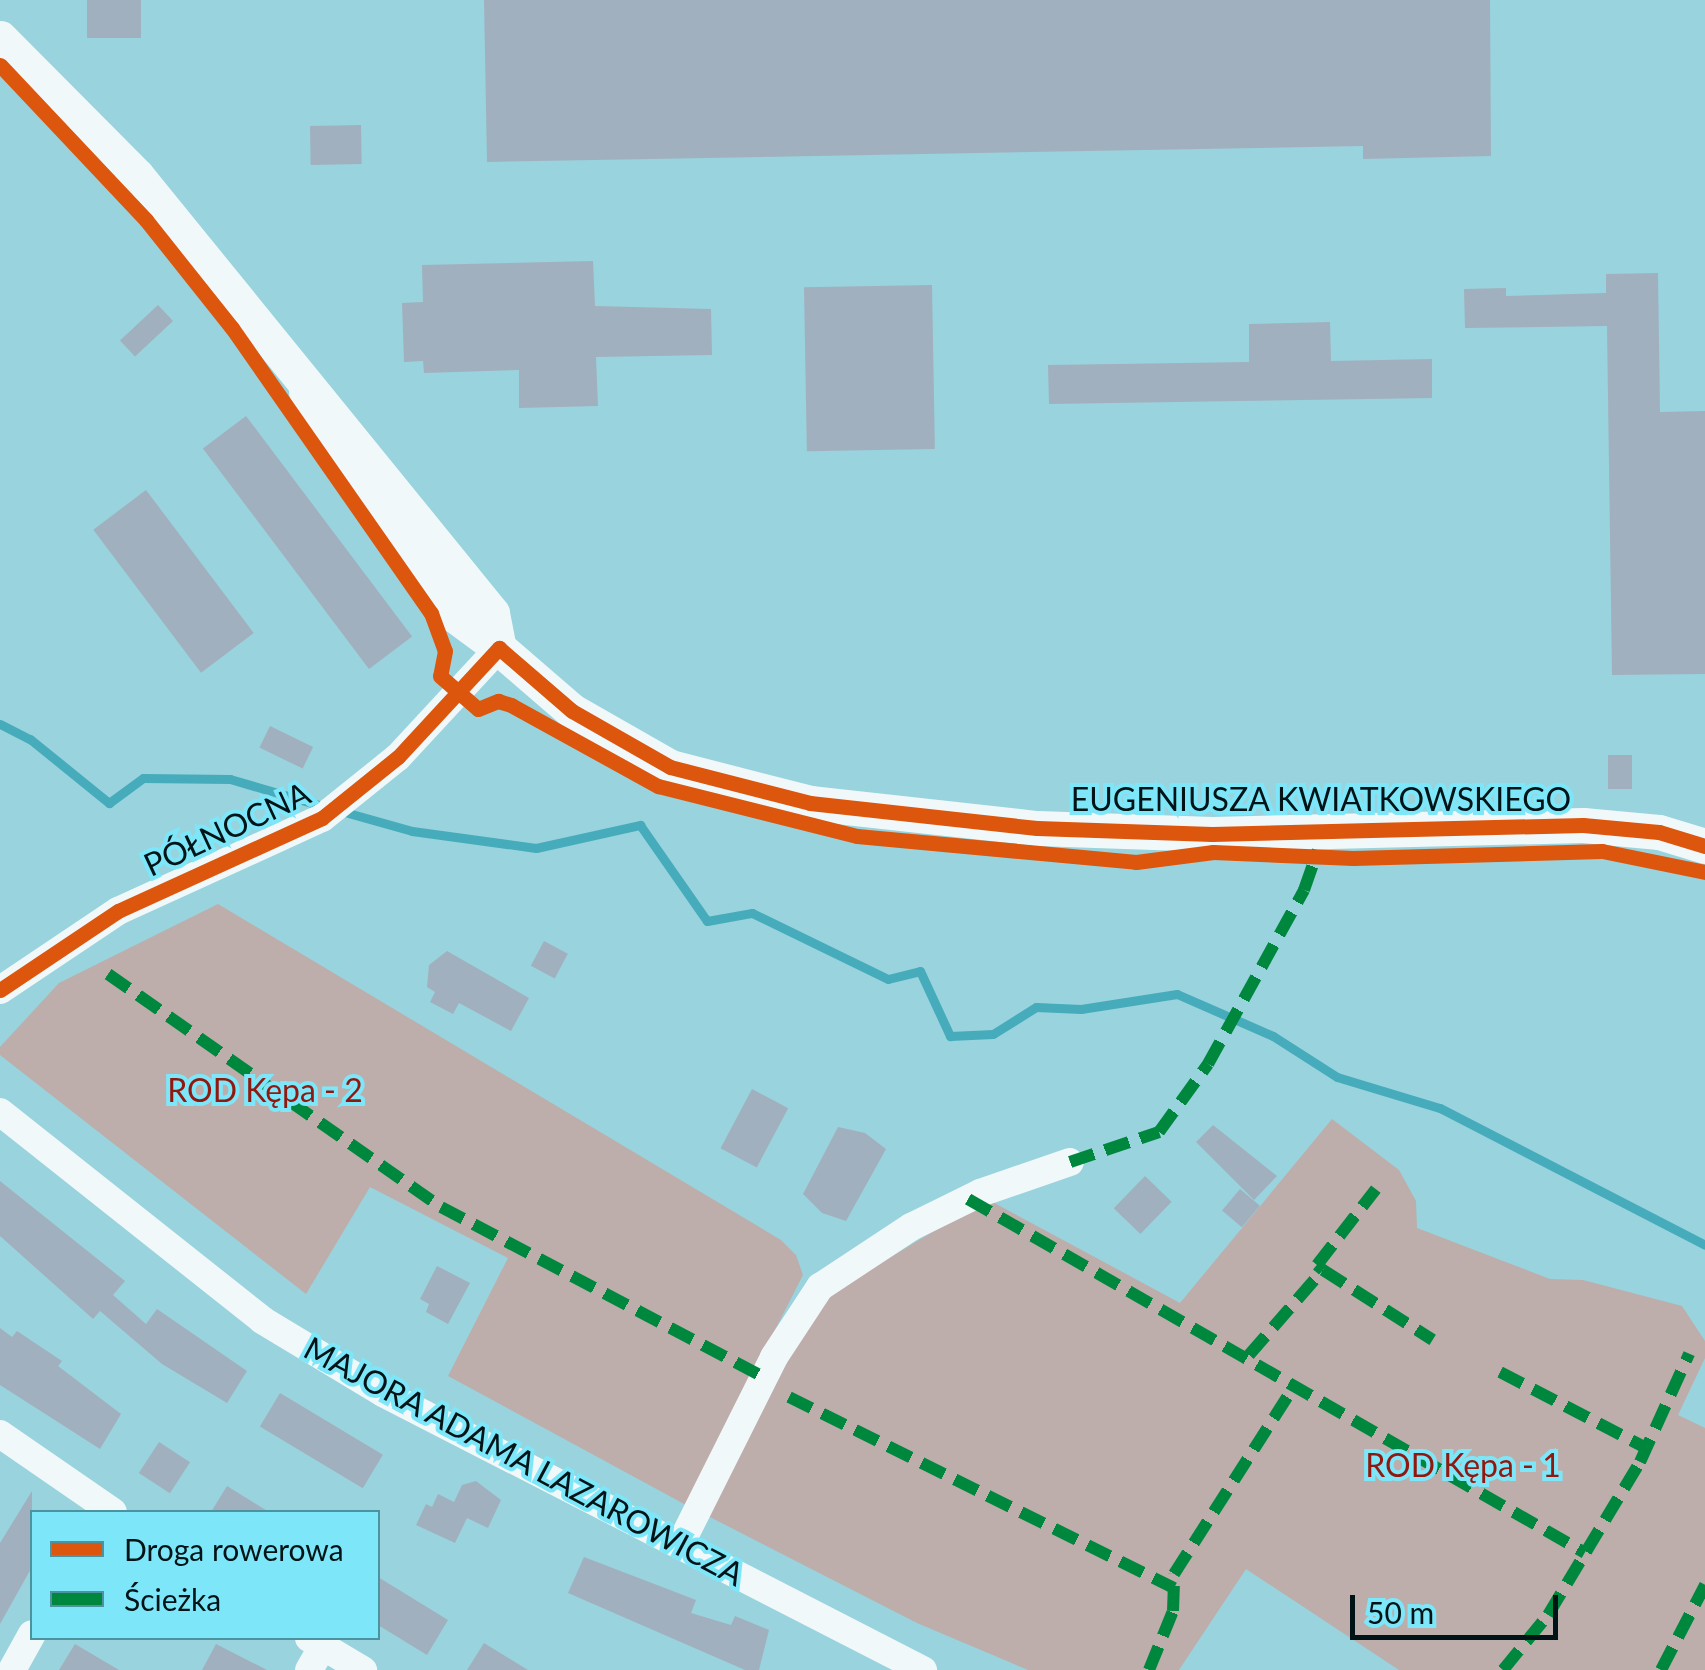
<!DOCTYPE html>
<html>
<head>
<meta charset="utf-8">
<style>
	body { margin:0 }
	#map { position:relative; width:1705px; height:1670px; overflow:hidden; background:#99d3dd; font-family:Lato,sans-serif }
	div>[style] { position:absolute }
	.green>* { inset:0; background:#bdadab }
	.stream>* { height:9px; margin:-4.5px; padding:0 4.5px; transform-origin:4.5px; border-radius:4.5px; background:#46acbb }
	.building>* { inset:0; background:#a1b0be; transform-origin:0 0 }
	.minor>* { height:28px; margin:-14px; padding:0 14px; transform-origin:14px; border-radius:14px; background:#f0f8fa }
	.tertiary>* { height:35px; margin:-17.5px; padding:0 17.5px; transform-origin:17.5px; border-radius:17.5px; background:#f0f8fa }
	.quiet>* { height:12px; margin-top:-6px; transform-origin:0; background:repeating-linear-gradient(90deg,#00873e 0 25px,transparent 0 37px) }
	.cycleway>* { height:15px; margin:-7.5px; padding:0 7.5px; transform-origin:7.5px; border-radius:7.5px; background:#dc560d }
	span { translate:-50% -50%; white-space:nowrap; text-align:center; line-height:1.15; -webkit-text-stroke:8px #7de7f9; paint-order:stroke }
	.street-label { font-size:32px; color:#001418 }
	.park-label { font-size:32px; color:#91180f }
	.legend { position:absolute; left:30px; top:1510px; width:350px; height:130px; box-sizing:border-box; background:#7de7f9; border:2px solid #4b939f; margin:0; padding:12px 18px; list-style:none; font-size:30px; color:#001418 }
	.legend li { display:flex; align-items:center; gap:20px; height:50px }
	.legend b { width:50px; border:2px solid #4b939f }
	.scale { position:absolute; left:1350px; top:1595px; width:208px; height:45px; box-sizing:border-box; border:5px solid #001418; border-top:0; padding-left:12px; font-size:30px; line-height:35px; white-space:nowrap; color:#001418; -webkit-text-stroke:8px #7de7f9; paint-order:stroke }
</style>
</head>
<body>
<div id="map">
	<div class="green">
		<i style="clip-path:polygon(218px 904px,781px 1240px,796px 1255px,803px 1275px,686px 1505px,448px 1376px,508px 1258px,370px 1187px,306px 1294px,0 1055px,0 1047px,59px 983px)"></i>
		<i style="clip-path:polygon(1332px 1119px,1399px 1170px,1416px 1201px,1417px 1228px,1550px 1279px,1583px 1280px,1682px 1306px,1705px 1341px,1705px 1358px,1678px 1415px,1705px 1428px,1705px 1670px,1399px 1670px,1246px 1569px,1179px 1670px,1028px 1670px,917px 1623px,706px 1515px,818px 1301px,987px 1199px,1180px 1303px)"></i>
	</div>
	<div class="stream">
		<i style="left:0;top:724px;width:34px;rotate:27deg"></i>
		<i style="left:30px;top:739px;width:102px;rotate:39deg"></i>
		<i style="left:109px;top:803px;width:42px;rotate:-36.3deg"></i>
		<i style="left:143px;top:778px;width:87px;rotate:0.7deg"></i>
		<i style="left:230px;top:779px;width:100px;rotate:16.3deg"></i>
		<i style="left:341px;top:811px;width:74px;rotate:15.7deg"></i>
		<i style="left:412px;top:831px;width:125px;rotate:7.8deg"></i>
		<i style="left:536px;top:848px;width:107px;rotate:-12.5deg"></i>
		<i style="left:640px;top:825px;width:117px;rotate:55.1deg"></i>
		<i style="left:707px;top:921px;width:46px;rotate:-10.1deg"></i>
		<i style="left:752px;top:913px;width:151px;rotate:25.9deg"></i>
		<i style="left:888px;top:979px;width:33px;rotate:-14deg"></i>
		<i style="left:920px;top:971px;width:72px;rotate:65.2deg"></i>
		<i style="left:950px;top:1036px;width:43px;rotate:-2.7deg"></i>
		<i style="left:993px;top:1034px;width:51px;rotate:-32.1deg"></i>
		<i style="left:1036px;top:1007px;width:45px;rotate:2.5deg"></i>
		<i style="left:1081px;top:1009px;width:97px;rotate:-8.9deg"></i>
		<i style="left:1177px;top:994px;width:105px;rotate:23.6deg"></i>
		<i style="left:1273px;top:1036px;width:76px;rotate:32.6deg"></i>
		<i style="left:1337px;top:1077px;width:108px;rotate:16.8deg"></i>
		<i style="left:1440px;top:1108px;width:298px;rotate:27.3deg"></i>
	</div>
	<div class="building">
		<i style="left:87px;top:0;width:54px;height:38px"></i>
		<i style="clip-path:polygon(484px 0,1490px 0,1491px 156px,1363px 159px,1363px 146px,487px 162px)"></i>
		<i style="left:361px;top:125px;width:39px;height:51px;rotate:89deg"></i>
		<i style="clip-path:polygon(593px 261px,595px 306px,711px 309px,712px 355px,596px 357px,598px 406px,519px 408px,519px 370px,424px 373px,423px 361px,404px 362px,402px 303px,423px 302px,422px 265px)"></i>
		<i style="clip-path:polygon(1658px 273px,1660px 412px,1705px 411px,1705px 674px,1612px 675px,1607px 326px,1465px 328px,1464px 289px,1506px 288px,1506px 296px,1606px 293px,1606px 274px)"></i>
		<i style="left:932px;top:285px;width:164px;height:128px;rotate:89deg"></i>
		<i style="left:158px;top:305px;width:22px;height:52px;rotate:47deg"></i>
		<i style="clip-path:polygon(1330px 322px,1331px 361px,1432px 359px,1432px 398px,1049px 404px,1048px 365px,1249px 362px,1249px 324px)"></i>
		<i style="left:246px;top:416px;width:276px;height:54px;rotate:53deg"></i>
		<i style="left:146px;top:490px;width:179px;height:66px;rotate:53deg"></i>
		<i style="left:270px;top:726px;width:48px;height:24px;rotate:26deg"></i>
		<i style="left:1608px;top:755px;width:24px;height:34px"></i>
		<i style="left:544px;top:941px;width:27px;height:28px;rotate:28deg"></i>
		<i style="clip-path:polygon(447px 951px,529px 998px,511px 1031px,459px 1003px,453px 1014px,430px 1002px,435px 992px,427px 987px,429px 965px)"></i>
		<i style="left:752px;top:1089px;width:41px;height:67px;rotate:28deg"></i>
		<i style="clip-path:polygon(1213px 1125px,1277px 1176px,1254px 1200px,1196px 1142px)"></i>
		<i style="clip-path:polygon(838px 1127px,865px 1133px,886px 1149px,846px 1221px,822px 1213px,803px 1194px)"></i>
		<i style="left:1145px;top:1176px;width:37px;height:45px;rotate:44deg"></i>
		<i style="clip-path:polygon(0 1181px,125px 1281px,113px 1295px,146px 1324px,157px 1309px,247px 1371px,227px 1403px,162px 1364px,100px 1311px,93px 1319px,0 1236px)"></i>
		<i style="left:1240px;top:1189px;width:26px;height:28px;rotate:40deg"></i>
		<i style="clip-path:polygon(437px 1266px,470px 1283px,448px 1324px,426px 1312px,429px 1304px,420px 1299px)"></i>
		<i style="clip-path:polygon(0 1328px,12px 1337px,17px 1331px,62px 1361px,58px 1366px,121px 1414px,100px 1449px,0 1385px)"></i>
		<i style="left:280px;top:1393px;width:120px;height:39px;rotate:31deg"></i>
		<i style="left:159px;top:1442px;width:37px;height:37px;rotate:33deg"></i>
		<i style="clip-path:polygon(476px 1481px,501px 1500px,488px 1528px,467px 1518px,455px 1543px,416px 1525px,426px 1504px,432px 1507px,438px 1494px,454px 1502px,462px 1485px)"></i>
		<i style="clip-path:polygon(227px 1486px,269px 1512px,211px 1512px)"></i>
		<i style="clip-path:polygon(32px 1491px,32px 1567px,0 1624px,0 1543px)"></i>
		<i style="clip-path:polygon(584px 1557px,696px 1600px,691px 1613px,731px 1625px,735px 1616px,769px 1630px,759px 1670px,745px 1670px,568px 1593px)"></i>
		<i style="clip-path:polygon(378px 1577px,448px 1620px,427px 1655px,378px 1625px)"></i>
		<i style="clip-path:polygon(484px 1643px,528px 1670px,467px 1670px)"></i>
		<i style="clip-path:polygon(75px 1644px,119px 1670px,59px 1670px)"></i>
		<i style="clip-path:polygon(216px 1644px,267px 1670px,202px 1670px)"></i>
	</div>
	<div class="minor">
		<i style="left:0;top:990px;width:142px;rotate:-33.8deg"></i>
		<i style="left:118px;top:911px;width:224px;rotate:-24.5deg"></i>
		<i style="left:322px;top:818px;width:97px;rotate:-38.8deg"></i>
		<i style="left:398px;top:757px;width:149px;rotate:-47.2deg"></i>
		<i style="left:0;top:1112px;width:335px;rotate:38.4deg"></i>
		<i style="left:262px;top:1320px;width:141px;rotate:31.1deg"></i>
		<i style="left:383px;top:1393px;width:607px;rotate:27.16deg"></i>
		<i style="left:0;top:1434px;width:137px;rotate:34.6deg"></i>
		<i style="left:680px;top:1545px;width:210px;rotate:-63.4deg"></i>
		<i style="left:774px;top:1357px;width:84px;rotate:-56.7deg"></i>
		<i style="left:820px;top:1287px;width:109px;rotate:-33.4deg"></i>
		<i style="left:911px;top:1227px;width:77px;rotate:-26.2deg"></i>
		<i style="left:980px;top:1193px;width:95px;rotate:-19deg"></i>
		<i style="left:309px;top:1638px;width:63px;rotate:30.7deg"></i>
		<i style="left:12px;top:1670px;width:41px;rotate:-60.9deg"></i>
		<i style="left:309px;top:1670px;width:28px;rotate:-60deg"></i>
	</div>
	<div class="tertiary">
		<i style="left:0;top:38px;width:194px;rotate:45.2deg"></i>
		<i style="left:137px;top:176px;width:563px;rotate:50.91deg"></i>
		<i style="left:492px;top:613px;width:36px;rotate:79deg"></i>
		<i style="left:499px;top:648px;width:57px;rotate:-143.5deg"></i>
		<i style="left:453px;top:614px;width:232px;rotate:-124.6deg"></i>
		<i style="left:321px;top:423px;width:34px;rotate:-116deg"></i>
		<i style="left:499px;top:648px;width:96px;rotate:40.8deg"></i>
		<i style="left:572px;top:711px;width:113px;rotate:29.7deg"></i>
		<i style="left:670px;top:767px;width:145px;rotate:14.4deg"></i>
		<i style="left:810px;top:803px;width:228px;rotate:6.3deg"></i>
		<i style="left:1037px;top:828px;width:175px;rotate:2deg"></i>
		<i style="left:1212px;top:834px;width:371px;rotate:-1.4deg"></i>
		<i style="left:1583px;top:825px;width:76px;rotate:5.3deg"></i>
		<i style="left:1659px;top:832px;width:48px;rotate:16.9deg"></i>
	</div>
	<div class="quiet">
		<i style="left:108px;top:974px;width:406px;rotate:35deg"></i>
		<i style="left:441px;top:1207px;width:365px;rotate:27.8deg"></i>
		<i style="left:1070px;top:1162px;width:94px;rotate:-18.6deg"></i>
		<i style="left:1159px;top:1132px;width:84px;rotate:-54.2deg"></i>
		<i style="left:1208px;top:1064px;width:199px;rotate:-61.1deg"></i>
		<i style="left:1304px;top:890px;width:42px;rotate:-70.7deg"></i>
		<i style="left:968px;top:1199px;width:711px;rotate:29.84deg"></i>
		<i style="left:1323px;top:1270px;width:8px;rotate:-140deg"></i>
		<i style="left:1317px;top:1265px;width:96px;rotate:-52.2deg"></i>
		<i style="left:1249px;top:1355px;width:113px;rotate:-49deg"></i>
		<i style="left:1323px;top:1270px;width:130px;rotate:32.5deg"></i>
		<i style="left:1500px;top:1372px;width:165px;rotate:27.5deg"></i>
		<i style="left:789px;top:1397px;width:430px;rotate:26.4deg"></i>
		<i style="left:1149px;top:1670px;width:64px;rotate:-67.9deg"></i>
		<i style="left:1173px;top:1611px;width:37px;rotate:-88deg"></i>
		<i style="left:1174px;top:1574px;width:227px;rotate:-57.4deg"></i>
		<i style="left:1503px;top:1670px;width:71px;rotate:-50.7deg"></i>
		<i style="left:1548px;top:1615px;width:179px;rotate:-59deg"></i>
		<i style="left:1640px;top:1462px;width:119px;rotate:-65.6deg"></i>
		<i style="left:1661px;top:1670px;width:96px;rotate:-62.6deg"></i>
	</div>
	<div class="cycleway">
		<i style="left:0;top:65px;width:213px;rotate:46.7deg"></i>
		<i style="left:146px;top:220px;width:138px;rotate:51.5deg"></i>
		<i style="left:232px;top:328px;width:348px;rotate:55.1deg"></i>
		<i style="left:431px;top:613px;width:40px;rotate:69.8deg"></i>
		<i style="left:445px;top:651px;width:25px;rotate:101deg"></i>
		<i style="left:440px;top:676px;width:50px;rotate:41deg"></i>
		<i style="left:478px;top:709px;width:22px;rotate:-22deg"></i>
		<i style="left:498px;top:701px;width:14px;rotate:17deg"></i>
		<i style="left:511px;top:705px;width:168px;rotate:28.9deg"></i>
		<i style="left:658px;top:786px;width:205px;rotate:14.1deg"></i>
		<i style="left:857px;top:836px;width:280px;rotate:5.3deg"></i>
		<i style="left:1136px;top:862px;width:78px;rotate:-7.4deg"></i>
		<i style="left:1213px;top:852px;width:140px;rotate:2.5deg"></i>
		<i style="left:1353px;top:858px;width:249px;rotate:-1.6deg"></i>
		<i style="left:1602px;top:851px;width:105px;rotate:11.5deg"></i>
		<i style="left:0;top:990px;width:142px;rotate:-33.8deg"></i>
		<i style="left:118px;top:911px;width:224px;rotate:-24.5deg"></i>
		<i style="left:322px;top:818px;width:97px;rotate:-38.8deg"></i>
		<i style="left:398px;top:757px;width:149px;rotate:-47.2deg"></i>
		<i style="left:499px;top:648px;width:96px;rotate:40.8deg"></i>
		<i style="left:572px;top:711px;width:113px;rotate:29.7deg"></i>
		<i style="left:670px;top:767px;width:145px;rotate:14.4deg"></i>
		<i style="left:810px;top:803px;width:228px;rotate:6.3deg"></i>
		<i style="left:1037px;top:828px;width:175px;rotate:2deg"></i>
		<i style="left:1212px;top:834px;width:371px;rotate:-1.4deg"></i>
		<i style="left:1583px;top:825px;width:76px;rotate:5.3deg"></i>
		<i style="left:1659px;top:832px;width:48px;rotate:16.9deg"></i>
	</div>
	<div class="street-label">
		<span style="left:1321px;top:799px">EUGENIUSZA KWIATKOWSKIEGO</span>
		<span style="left:227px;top:829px;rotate:-25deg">PÓŁNOCNA</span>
		<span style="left:524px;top:1461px;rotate:28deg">MAJORA ADAMA LAZAROWICZA</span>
	</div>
	<div class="park-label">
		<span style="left:265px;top:1090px">ROD Kępa - 2</span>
		<span style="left:1463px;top:1465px">ROD Kępa - 1</span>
	</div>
	<ul class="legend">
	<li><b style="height:12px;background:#dc560d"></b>Droga rowerowa</li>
	<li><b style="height:12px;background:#00873e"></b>Ścieżka</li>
	</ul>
	<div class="scale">50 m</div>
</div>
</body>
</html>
